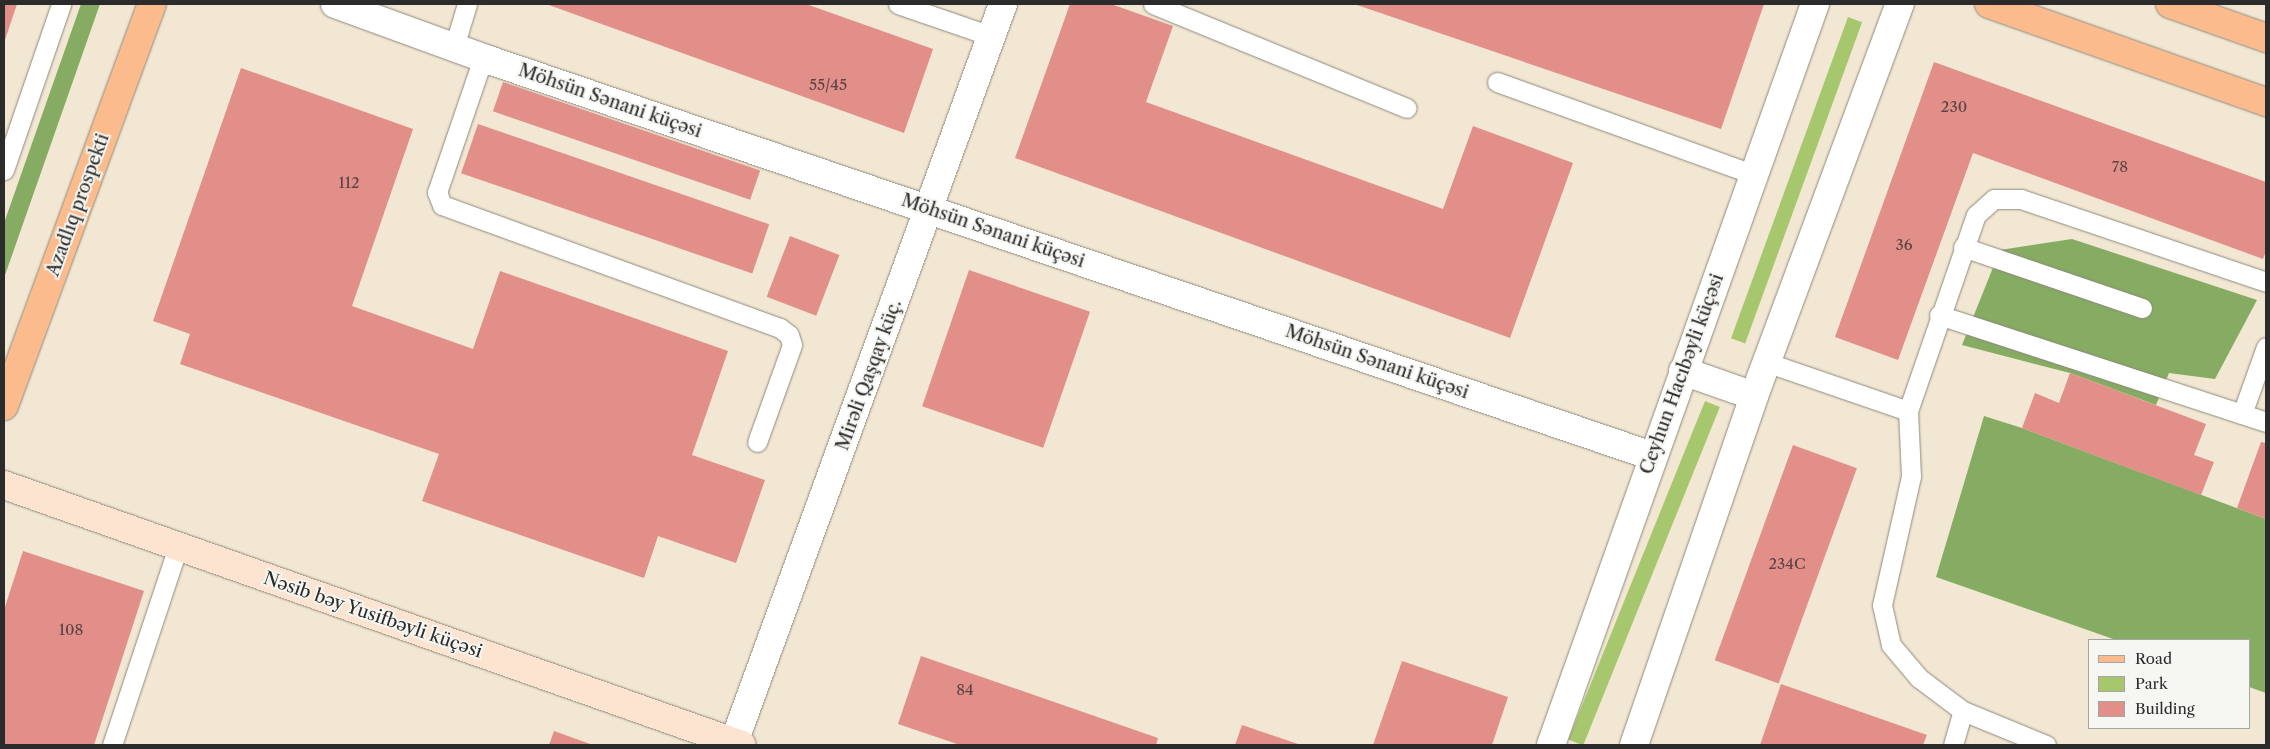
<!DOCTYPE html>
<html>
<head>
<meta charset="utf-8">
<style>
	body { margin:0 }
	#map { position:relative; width:2270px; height:749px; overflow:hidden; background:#f2e7d2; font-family:"Libre Caslon Text",serif }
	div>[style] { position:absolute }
	.green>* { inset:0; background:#a7c76f; transform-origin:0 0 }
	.forest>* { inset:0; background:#85ac62 }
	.building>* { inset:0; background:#e28f89; transform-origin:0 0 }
	.roads { filter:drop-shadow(0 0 1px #8e897e) drop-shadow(0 0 1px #8e897e) }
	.service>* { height:19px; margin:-9.5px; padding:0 9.5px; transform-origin:9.5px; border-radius:9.5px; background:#fff }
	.minor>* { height:28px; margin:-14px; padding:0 14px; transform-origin:14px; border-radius:14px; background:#fff }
	.tertiary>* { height:28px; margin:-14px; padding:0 14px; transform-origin:14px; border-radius:14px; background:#fff }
	.secondary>* { height:28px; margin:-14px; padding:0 14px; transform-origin:14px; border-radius:14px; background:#fde4d1 }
	.primary>* { height:28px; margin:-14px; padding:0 14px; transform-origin:14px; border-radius:14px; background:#fbbb8c }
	span { translate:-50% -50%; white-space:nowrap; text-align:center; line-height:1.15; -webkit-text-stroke:4px #f6f6f2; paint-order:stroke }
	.number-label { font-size:15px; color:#594442 }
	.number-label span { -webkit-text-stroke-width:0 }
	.street-label { font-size:18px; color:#2b2b2b }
	.frame { position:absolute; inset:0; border:5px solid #2b2b2b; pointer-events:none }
	.legend { position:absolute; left:2088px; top:639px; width:162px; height:90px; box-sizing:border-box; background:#f6f6f2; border:1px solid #a5a5a2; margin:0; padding:6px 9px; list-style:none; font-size:15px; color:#2b2b2b }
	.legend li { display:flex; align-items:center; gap:10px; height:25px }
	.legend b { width:25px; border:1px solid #a5a5a2 }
</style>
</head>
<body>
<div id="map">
	<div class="green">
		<i style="left:1848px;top:17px;width:15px;height:342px;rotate:20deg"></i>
		<i style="left:1705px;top:401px;width:16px;height:365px;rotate:22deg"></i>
	</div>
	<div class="forest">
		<i style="clip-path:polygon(81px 4px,100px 4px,4px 278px,4px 223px)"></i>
		<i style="clip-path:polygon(2072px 239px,2257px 300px,2215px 379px,2169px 373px,2156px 405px,2070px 373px,1962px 345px,2000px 250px)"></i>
		<i style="clip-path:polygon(1984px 416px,2022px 428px,2266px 519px,2266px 693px,2249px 687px,2249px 640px,2116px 640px,1936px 577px)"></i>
	</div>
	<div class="building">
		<i style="clip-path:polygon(4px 4px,17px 4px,4px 43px)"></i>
		<i style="clip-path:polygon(546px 4px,806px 4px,933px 49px,904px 133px)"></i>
		<i style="clip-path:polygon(1070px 4px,1111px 4px,1173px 26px,1146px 102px,1443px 209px,1473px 126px,1573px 163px,1510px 338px,1015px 158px)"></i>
		<i style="clip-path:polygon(1354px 4px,1764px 4px,1721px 129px)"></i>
		<i style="clip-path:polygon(1934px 62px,2266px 182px,2266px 251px,2263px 259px,1973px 153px,1898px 360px,1835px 337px)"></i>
		<i style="clip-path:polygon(241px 68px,413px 129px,352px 306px,473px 349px,500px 271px,728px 351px,692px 455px,765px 480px,736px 563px,658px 536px,644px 578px,422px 501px,439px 454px,180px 364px,190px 334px,153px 321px)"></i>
		<i style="left:503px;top:82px;width:272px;height:31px;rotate:19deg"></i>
		<i style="left:478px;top:124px;width:308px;height:52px;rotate:19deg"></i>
		<i style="left:790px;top:236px;width:53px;height:65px;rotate:21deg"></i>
		<i style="left:969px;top:270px;width:128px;height:144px;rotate:19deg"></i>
		<i style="clip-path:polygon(2070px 373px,2206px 424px,2194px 455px,2214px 462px,2201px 495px,2022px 428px,2035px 393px,2059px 403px)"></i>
		<i style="clip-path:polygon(2261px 442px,2266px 443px,2266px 519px,2237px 508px)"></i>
		<i style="left:1793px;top:445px;width:68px;height:229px;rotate:20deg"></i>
		<i style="clip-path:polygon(23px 551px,144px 591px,94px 745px,4px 745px,4px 610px)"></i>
		<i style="clip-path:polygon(921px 656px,1158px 738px,1156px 745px,960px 745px,898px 724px)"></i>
		<i style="clip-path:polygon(1402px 661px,1508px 697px,1492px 745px,1373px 745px)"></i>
		<i style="clip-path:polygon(1781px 684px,1927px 735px,1923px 745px,1760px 745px)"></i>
		<i style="clip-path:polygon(1242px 725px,1301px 745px,1235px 745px)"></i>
		<i style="clip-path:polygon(554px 731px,593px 745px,549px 745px)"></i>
	</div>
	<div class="roads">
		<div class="service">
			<i style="left:898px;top:4px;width:98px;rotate:19deg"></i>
			<i style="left:1153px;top:4px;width:274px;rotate:22.3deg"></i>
			<i style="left:454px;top:47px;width:45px;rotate:-73.2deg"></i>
			<i style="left:483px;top:58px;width:142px;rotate:108.9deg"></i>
			<i style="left:437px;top:192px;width:14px;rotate:69deg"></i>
			<i style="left:442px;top:205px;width:360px;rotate:20deg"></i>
			<i style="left:780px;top:328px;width:11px;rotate:38deg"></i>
			<i style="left:789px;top:335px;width:10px;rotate:73deg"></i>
			<i style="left:792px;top:345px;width:103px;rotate:109.8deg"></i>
			<i style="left:1497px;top:82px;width:272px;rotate:19.8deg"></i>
			<i style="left:4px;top:170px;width:176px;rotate:-71deg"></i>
			<i style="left:1963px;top:247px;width:189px;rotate:18.8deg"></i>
			<i style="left:1939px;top:315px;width:344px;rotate:18.1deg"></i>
			<i style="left:1766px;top:362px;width:150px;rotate:19deg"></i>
			<i style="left:2242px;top:414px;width:71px;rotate:-70.3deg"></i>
			<i style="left:112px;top:745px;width:209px;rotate:-71.6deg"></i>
			<i style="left:1953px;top:745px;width:35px;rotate:-74deg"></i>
			<i style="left:2046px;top:745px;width:90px;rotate:-157.7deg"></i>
			<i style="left:1963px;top:711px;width:55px;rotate:-143.1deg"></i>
			<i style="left:1919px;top:678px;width:43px;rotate:-130.3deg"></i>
			<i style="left:1891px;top:645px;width:41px;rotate:-102.7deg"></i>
			<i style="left:1882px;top:605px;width:132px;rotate:-77.3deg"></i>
			<i style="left:1911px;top:476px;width:65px;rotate:-92.6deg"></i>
			<i style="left:1908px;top:411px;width:207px;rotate:-70.9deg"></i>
			<i style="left:1976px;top:215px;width:24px;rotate:-42deg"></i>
			<i style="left:1994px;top:199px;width:27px"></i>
			<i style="left:2021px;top:199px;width:259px;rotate:18.7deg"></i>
		</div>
		<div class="minor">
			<i style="left:335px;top:4px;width:158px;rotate:20deg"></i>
			<i style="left:483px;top:58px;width:1235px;rotate:18.8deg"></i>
			<i style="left:733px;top:745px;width:789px;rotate:-69.98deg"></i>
		</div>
		<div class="tertiary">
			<i style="left:1683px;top:371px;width:75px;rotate:19.4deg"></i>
			<i style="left:1551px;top:745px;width:787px;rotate:-70.39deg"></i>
			<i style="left:1634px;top:745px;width:369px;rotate:-71deg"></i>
			<i style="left:1754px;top:396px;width:418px;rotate:-69.6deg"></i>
		</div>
		<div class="secondary">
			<i style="left:4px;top:485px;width:782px;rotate:19.41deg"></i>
		</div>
		<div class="primary">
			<i style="left:1989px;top:4px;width:294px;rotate:19.5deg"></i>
			<i style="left:2170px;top:4px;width:102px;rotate:19.5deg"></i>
			<i style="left:4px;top:406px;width:428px;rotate:-69.8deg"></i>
		</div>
	</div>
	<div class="number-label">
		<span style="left:828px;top:85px">55/45</span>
		<span style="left:1954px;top:107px">230</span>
		<span style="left:2120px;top:167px">78</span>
		<span style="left:349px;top:183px">112</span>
		<span style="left:1904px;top:245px">36</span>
		<span style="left:1787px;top:564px">234C</span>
		<span style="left:71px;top:630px">108</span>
		<span style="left:965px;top:690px">84</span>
	</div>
	<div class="street-label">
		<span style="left:610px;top:101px;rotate:19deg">Möhsün Sənani küçəsi</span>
		<span style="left:78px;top:205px;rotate:-70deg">Azadlıq prospekti</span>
		<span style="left:993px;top:231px;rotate:19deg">Möhsün Sənani küçəsi</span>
		<span style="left:1377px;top:362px;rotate:19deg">Möhsün Sənani küçəsi</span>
		<span style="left:1682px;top:374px;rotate:-70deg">Ceyhun Hacıbəyli küçəsi</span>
		<span style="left:869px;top:375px;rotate:-70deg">Mirəli Qaşqay küç.</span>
		<span style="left:373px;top:615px;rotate:19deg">Nəsib bəy Yusifbəyli küçəsi</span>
	</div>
	<div class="frame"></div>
	<ul class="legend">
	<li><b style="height:6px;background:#fbbb8c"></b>Road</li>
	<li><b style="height:14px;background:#a7c76f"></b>Park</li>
	<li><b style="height:14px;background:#e28f89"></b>Building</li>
	</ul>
</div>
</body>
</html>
